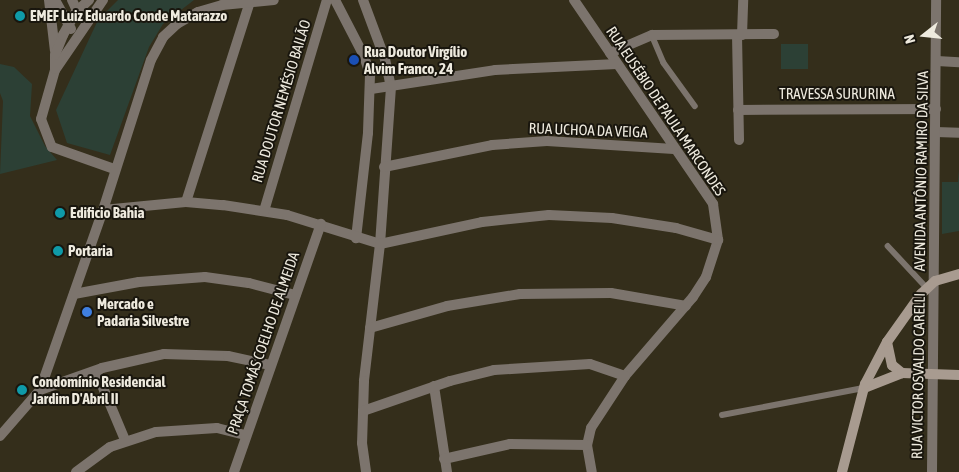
<!DOCTYPE html>
<html>
<head>
<meta charset="utf-8">
<style>
	body { margin:0 }
	#map { position:relative; width:959px; height:472px; overflow:hidden; background:#342e1b; font-family:"Asap Condensed",sans-serif }
	div>[style] { position:absolute }
	.green>* { inset:0; background:#2c4035; transform-origin:0 0 }
	.lane>* { height:5.5px; margin:-2.75px; padding:0 2.75px; transform-origin:2.75px; border-radius:2.75px; background:#7c746d }
	.street>* { height:10px; margin:-5px; padding:0 5px; transform-origin:5px; border-radius:5px; background:#7c746d }
	.secondary>* { height:10px; margin:-5px; padding:0 5px; transform-origin:5px; border-radius:5px; background:#a89b90 }
	.dots>* { width:14px; height:14px; translate:-50% -50%; box-sizing:border-box; border:2px solid #19160e; border-radius:50% }
	span { translate:-50% -50%; white-space:nowrap; text-align:center; line-height:1.15; -webkit-text-stroke:4px #19160e; paint-order:stroke }
	.poi-label { font-size:15px; color:#eeeade; font-weight:700 }
	.left { translate:0 -50%; text-align:left }
	.street-label { font-size:15px; color:#eeeade }
	.north { position:absolute; left:899px; top:10px; width:50px; height:50px; -webkit-text-stroke:4px #19160e; paint-order:stroke; rotate:254deg; font-size:14px; font-weight:700; line-height:20px; text-align:center; color:#eeeade }
	.north::after { content:''; display:block; margin:auto; width:18px; height:22px; background:#eeeade; clip-path:polygon(50% 0,100% 100%,50% 72%,0 100%) }
</style>
</head>
<body>
<div id="map">
	<div class="green">
		<i style="clip-path:polygon(118px 0,194px 0,163px 24px,149px 47px,110px 155px,67px 143px,56px 110px,98px 20px)"></i>
		<i style="left:781px;top:44px;width:27px;height:25px"></i>
		<i style="clip-path:polygon(0 64px,14px 67px,32px 84px,30px 116px,45px 146px,57px 160px,0 174px,3px 101px,0 93px)"></i>
		<i style="clip-path:polygon(959px 170px,959px 231px,942px 234px,942px 182px,958px 182px)"></i>
	</div>
	<div class="lane">
		<i style="left:652px;top:35px;width:30px;rotate:67deg"></i>
		<i style="left:664px;top:63px;width:53px;rotate:54.2deg"></i>
		<i style="left:888px;top:246px;width:57px;rotate:47.1deg"></i>
		<i style="left:722px;top:415px;width:145px;rotate:-10.8deg"></i>
	</div>
	<div class="street">
		<i style="left:49px;top:0;width:51px;rotate:83.3deg"></i>
		<i style="left:55px;top:0;width:33px;rotate:61deg"></i>
		<i style="left:72px;top:0;width:17px;rotate:65deg"></i>
		<i style="left:103px;top:0;width:85px;rotate:124.4deg"></i>
		<i style="left:55px;top:70px;width:51px;rotate:105.9deg"></i>
		<i style="left:41px;top:119px;width:30px;rotate:69deg"></i>
		<i style="left:52px;top:147px;width:66px;rotate:19.5deg"></i>
		<i style="left:335px;top:0;width:63px;rotate:62.6deg"></i>
		<i style="left:364px;top:56px;width:20px;rotate:72deg"></i>
		<i style="left:370px;top:75px;width:58px;rotate:92deg"></i>
		<i style="left:368px;top:133px;width:106px;rotate:96.5deg"></i>
		<i style="left:363px;top:0;width:63px;rotate:69.6deg"></i>
		<i style="left:385px;top:59px;width:29px;rotate:78deg"></i>
		<i style="left:391px;top:87px;width:157px;rotate:94deg"></i>
		<i style="left:380px;top:244px;width:138px;rotate:96.7deg"></i>
		<i style="left:364px;top:381px;width:62px;rotate:91.8deg"></i>
		<i style="left:362px;top:443px;width:29px;rotate:82deg"></i>
		<i style="left:574px;top:0;width:247px;rotate:55.7deg"></i>
		<i style="left:713px;top:204px;width:36px;rotate:82deg"></i>
		<i style="left:718px;top:240px;width:39px;rotate:108deg"></i>
		<i style="left:706px;top:277px;width:24px;rotate:123deg"></i>
		<i style="left:693px;top:297px;width:104px;rotate:130.7deg"></i>
		<i style="left:625px;top:376px;width:62px;rotate:123.2deg"></i>
		<i style="left:591px;top:428px;width:17px;rotate:103deg"></i>
		<i style="left:587px;top:445px;width:27px;rotate:80deg"></i>
		<i style="left:737px;top:35px;width:105px;rotate:88.9deg"></i>
		<i style="left:742px;top:35px;width:35px;rotate:-88deg"></i>
		<i style="left:610px;top:53px;width:46px;rotate:-23.2deg"></i>
		<i style="left:652px;top:35px;width:122px;rotate:-0.5deg"></i>
		<i style="left:937px;top:61px;width:22px;rotate:3deg"></i>
		<i style="left:55px;top:69px;width:14px;rotate:-90deg"></i>
		<i style="left:55px;top:55px;width:22px;rotate:-68deg"></i>
		<i style="left:63px;top:35px;width:26px;rotate:-61deg"></i>
		<i style="left:76px;top:12px;width:18px;rotate:-43deg"></i>
		<i style="left:371px;top:89px;width:125px;rotate:-8.7deg"></i>
		<i style="left:495px;top:70px;width:122px;rotate:-2.8deg"></i>
		<i style="left:738px;top:110px;width:198px;rotate:-0.3deg"></i>
		<i style="left:936px;top:132px;width:23px;rotate:2deg"></i>
		<i style="left:384px;top:167px;width:110px;rotate:-11.5deg"></i>
		<i style="left:492px;top:145px;width:55px;rotate:-4.2deg"></i>
		<i style="left:547px;top:141px;width:127px;rotate:3.6deg"></i>
		<i style="left:186px;top:202px;width:210px;rotate:-72.3deg"></i>
		<i style="left:103px;top:210px;width:83px;rotate:-5.5deg"></i>
		<i style="left:186px;top:202px;width:37px;rotate:5deg"></i>
		<i style="left:223px;top:205px;width:65px;rotate:8.9deg"></i>
		<i style="left:287px;top:215px;width:97px;rotate:17.3deg"></i>
		<i style="left:380px;top:244px;width:104px;rotate:-12.2deg"></i>
		<i style="left:482px;top:222px;width:67px;rotate:-6deg"></i>
		<i style="left:549px;top:215px;width:63px;rotate:2.7deg"></i>
		<i style="left:612px;top:218px;width:65px;rotate:8.9deg"></i>
		<i style="left:676px;top:228px;width:44px;rotate:15.9deg"></i>
		<i style="left:264px;top:211px;width:220px;rotate:-73.4deg"></i>
		<i style="left:74px;top:294px;width:66px;rotate:-10.5deg"></i>
		<i style="left:139px;top:282px;width:66px;rotate:-4.3deg"></i>
		<i style="left:205px;top:277px;width:44px;rotate:7.8deg"></i>
		<i style="left:249px;top:283px;width:48px;rotate:14.6deg"></i>
		<i style="left:370px;top:328px;width:80px;rotate:-15.9deg"></i>
		<i style="left:447px;top:306px;width:74px;rotate:-9.3deg"></i>
		<i style="left:520px;top:294px;width:91px;rotate:-0.6deg"></i>
		<i style="left:611px;top:293px;width:76px;rotate:9.8deg"></i>
		<i style="left:96px;top:371px;width:75px;rotate:67.2deg"></i>
		<i style="left:434px;top:386px;width:87px;rotate:81.4deg"></i>
		<i style="left:40px;top:390px;width:66px;rotate:-19.5deg"></i>
		<i style="left:102px;top:368px;width:64px;rotate:-12.7deg"></i>
		<i style="left:164px;top:354px;width:64px;rotate:1.8deg"></i>
		<i style="left:228px;top:356px;width:43px;rotate:12.1deg"></i>
		<i style="left:363px;top:411px;width:92px;rotate:-19deg"></i>
		<i style="left:450px;top:381px;width:45px;rotate:-14deg"></i>
		<i style="left:494px;top:370px;width:96px;rotate:-3.6deg"></i>
		<i style="left:590px;top:364px;width:37px;rotate:19deg"></i>
		<i style="left:0;top:436px;width:61px;rotate:-49deg"></i>
		<i style="left:40px;top:390px;width:191px;rotate:-70.7deg"></i>
		<i style="left:103px;top:210px;width:157px;rotate:-72.3deg"></i>
		<i style="left:151px;top:60px;width:26px;rotate:-62deg"></i>
		<i style="left:163px;top:37px;width:19px;rotate:-43deg"></i>
		<i style="left:177px;top:24px;width:24px;rotate:-30deg"></i>
		<i style="left:198px;top:12px;width:25px;rotate:-16deg"></i>
		<i style="left:222px;top:5px;width:52px;rotate:-5.5deg"></i>
		<i style="left:444px;top:459px;width:68px;rotate:-12.8deg"></i>
		<i style="left:510px;top:444px;width:77px;rotate:0.7deg"></i>
		<i style="left:76px;top:472px;width:42px;rotate:-36.3deg"></i>
		<i style="left:110px;top:447px;width:48px;rotate:-18.1deg"></i>
		<i style="left:156px;top:432px;width:61px;rotate:-3.8deg"></i>
		<i style="left:217px;top:428px;width:30px;rotate:14deg"></i>
		<i style="left:234px;top:472px;width:263px;rotate:-70.7deg"></i>
		<i style="left:932px;top:472px;width:472px;rotate:-89.5deg"></i>
	</div>
	<div class="secondary">
		<i style="left:887px;top:342px;width:24px;rotate:78deg"></i>
		<i style="left:892px;top:365px;width:13px;rotate:39deg"></i>
		<i style="left:864px;top:388px;width:41px;rotate:-21.5deg"></i>
		<i style="left:902px;top:373px;width:57px;rotate:2deg"></i>
		<i style="left:842px;top:472px;width:91px;rotate:-75.4deg"></i>
		<i style="left:865px;top:384px;width:47px;rotate:-62.4deg"></i>
		<i style="left:887px;top:342px;width:59px;rotate:-54.7deg"></i>
		<i style="left:921px;top:294px;width:19px;rotate:-43deg"></i>
		<i style="left:935px;top:281px;width:25px;rotate:-16deg"></i>
	</div>
	<div class="dots">
		<i style="left:20px;top:16px;background:#0f9aa8"></i>
		<i style="left:354px;top:60px;background:#1a4fb4"></i>
		<i style="left:60px;top:213px;background:#0f9aa8"></i>
		<i style="left:58px;top:251px;background:#0f9aa8"></i>
		<i style="left:87px;top:312px;background:#3f7fe0"></i>
		<i style="left:22px;top:390px;background:#0f9aa8"></i>
	</div>
	<div class="poi-label">
		<span class="left" style="left:30px;top:16px">EMEF Luiz Eduardo Conde Matarazzo</span>
		<span class="left" style="left:364px;top:60px">Rua Doutor Virgílio<br>Alvim Franco, 24</span>
		<span class="left" style="left:70px;top:213px">Edificio Bahia</span>
		<span class="left" style="left:68px;top:251px">Portaria</span>
		<span class="left" style="left:97px;top:312px">Mercado e<br>Padaria Silvestre</span>
		<span class="left" style="left:32px;top:390px">Condomínio Residencial<br>Jardim D'Abril II</span>
	</div>
	<div class="street-label">
		<span style="left:837px;top:94px">TRAVESSA SURURINA</span>
		<span style="left:281px;top:101px;rotate:-73deg">RUA DOUTOR NEMÉSIO BAILÃO</span>
		<span style="left:666px;top:111px;rotate:56deg">RUA EUSÉBIO DE PAULA MARCONDES</span>
		<span style="left:588px;top:130px;rotate:2deg">RUA UCHOA DA VEIGA</span>
		<span style="left:921px;top:171px;rotate:-89deg">AVENIDA ANTÔNIO RAMIRO DA SILVA</span>
		<span style="left:263px;top:343px;rotate:-71deg">PRAÇA TOMÁS COELHO DE ALMEIDA</span>
		<span style="left:918px;top:376px;rotate:-89deg">RUA VICTOR OSVALDO CARELLI</span>
	</div>
	<div class="north">N</div>
</div>
</body>
</html>
